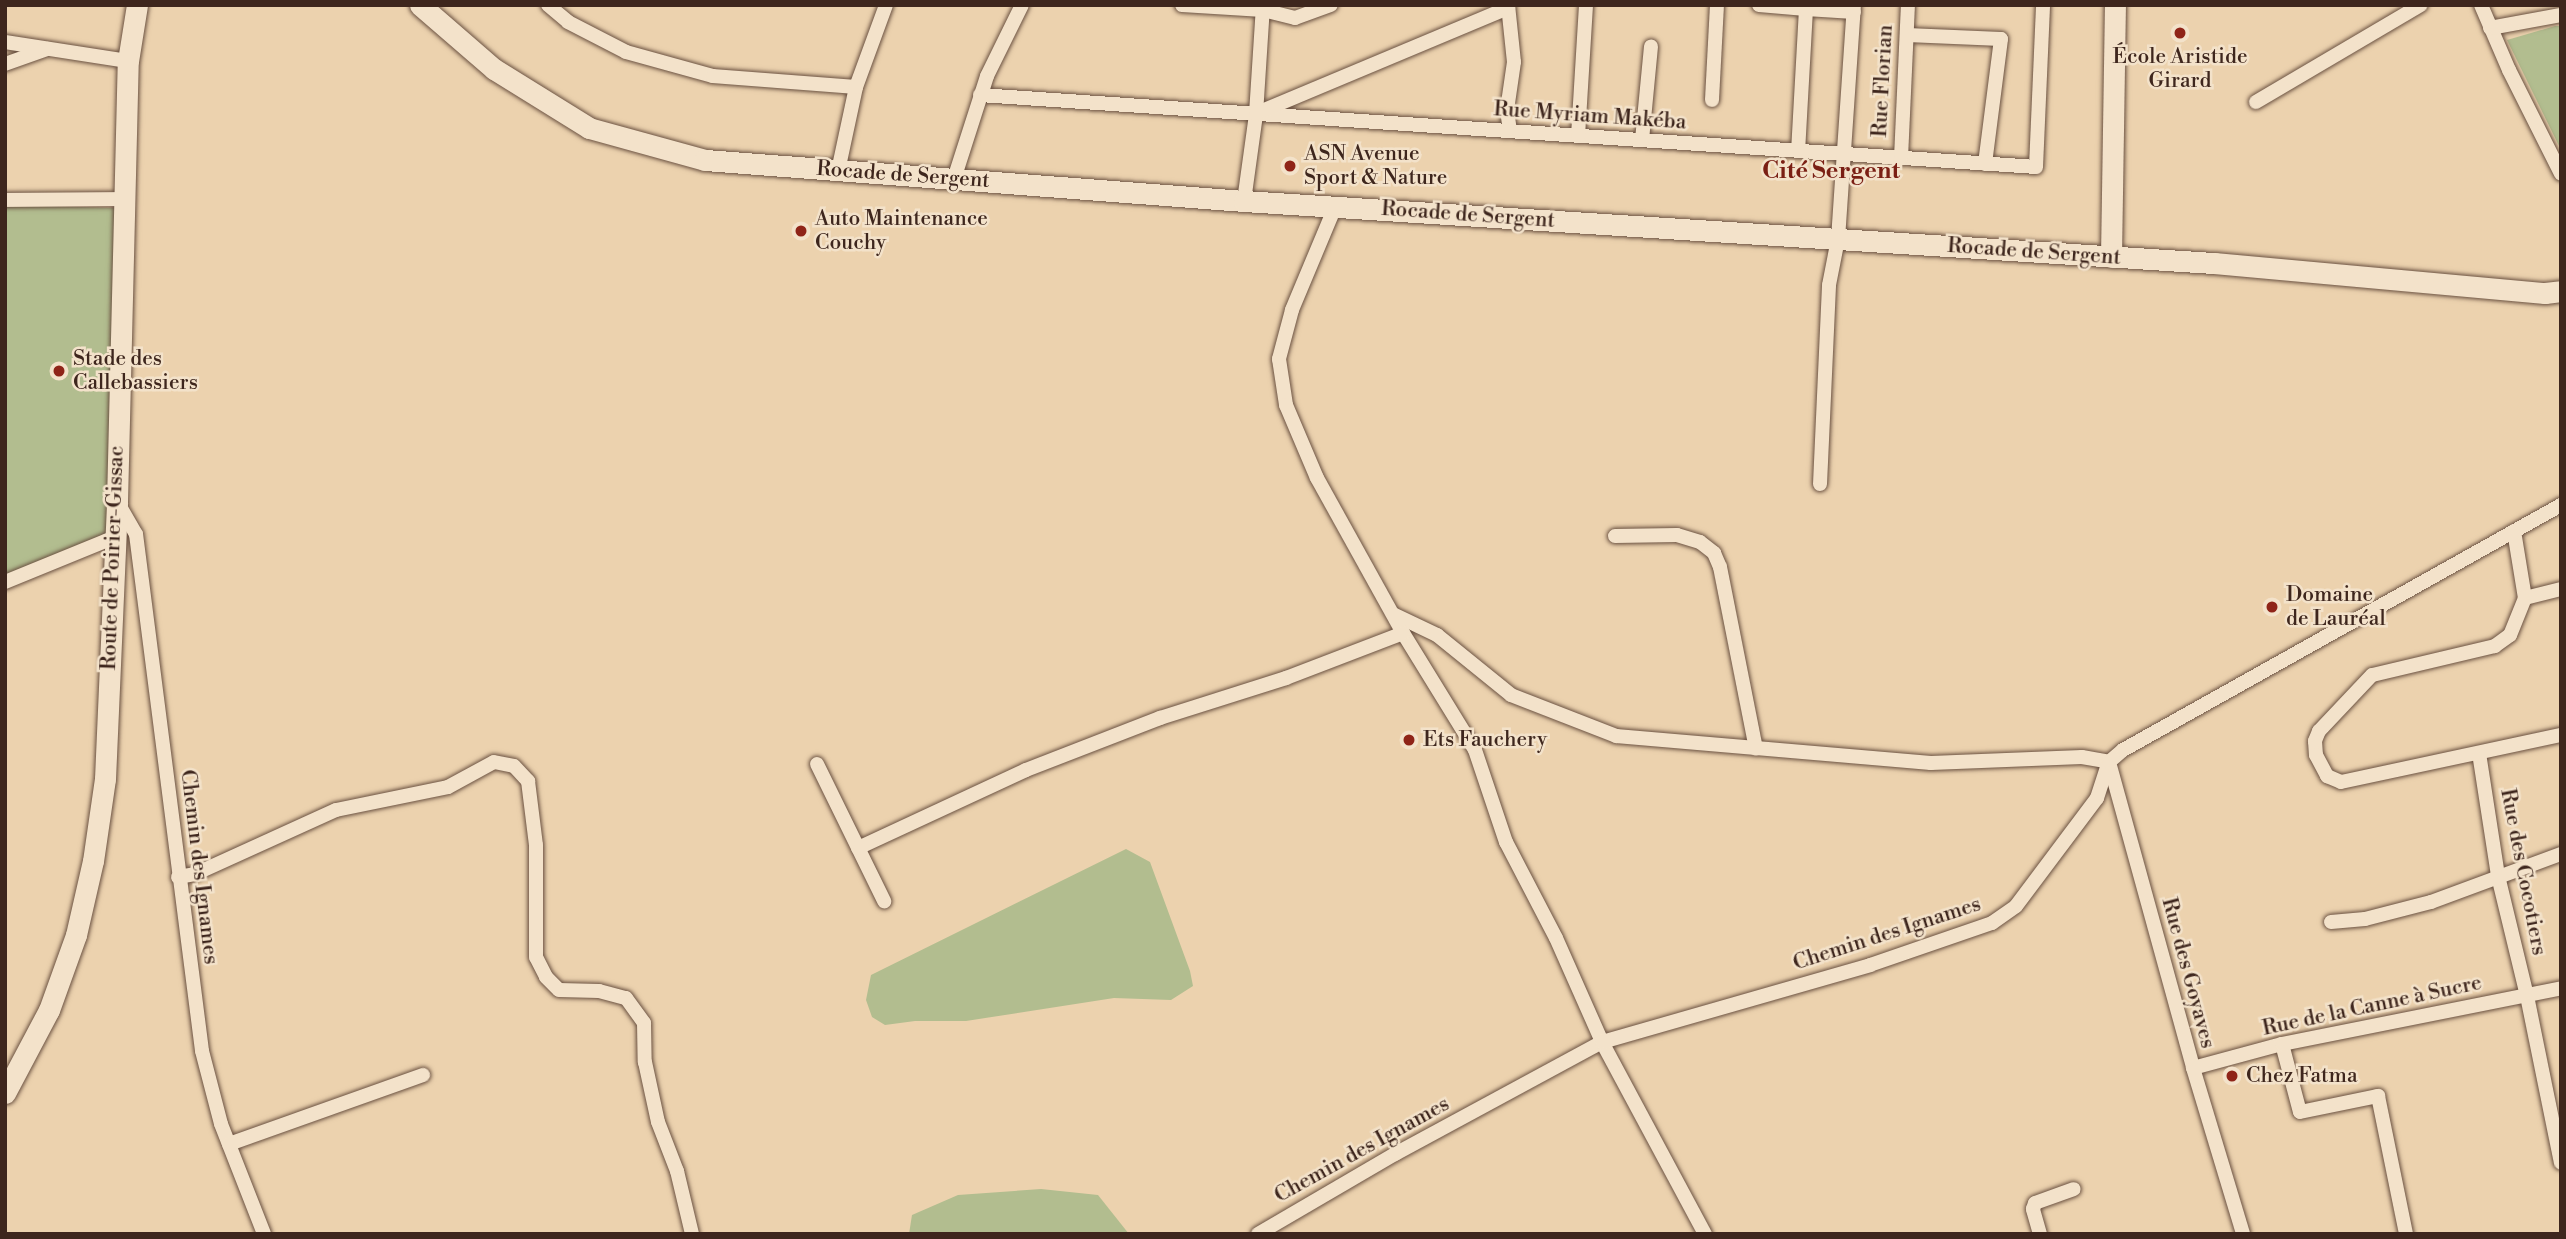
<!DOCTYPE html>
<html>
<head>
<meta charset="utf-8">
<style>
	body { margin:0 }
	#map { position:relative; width:2566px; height:1239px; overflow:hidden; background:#ecd2ae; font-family:"Libre Bodoni",serif }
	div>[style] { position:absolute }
	.green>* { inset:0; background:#b2bd8f }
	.roads { filter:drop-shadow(0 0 2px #6a5141) drop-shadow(0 0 2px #6a5141) }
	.street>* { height:14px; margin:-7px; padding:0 7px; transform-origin:7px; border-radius:7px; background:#f3e2ca }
	.secondary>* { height:21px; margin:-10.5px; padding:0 10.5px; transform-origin:10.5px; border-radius:10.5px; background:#f3e2ca }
	.dots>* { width:19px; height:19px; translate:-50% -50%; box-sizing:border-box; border:4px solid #f3e2ca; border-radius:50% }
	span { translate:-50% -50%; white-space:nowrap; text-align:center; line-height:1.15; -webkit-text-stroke:5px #f3e2ca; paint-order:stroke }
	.poi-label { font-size:21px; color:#3e261d }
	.left { translate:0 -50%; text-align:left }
	.street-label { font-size:21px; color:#3e261d }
	.quarter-label { font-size:24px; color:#7a1f14; font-weight:700 }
	.frame { position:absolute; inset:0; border:7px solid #3e261d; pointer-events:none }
</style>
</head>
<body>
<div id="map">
	<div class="green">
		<i style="clip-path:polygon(2555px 26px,2561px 26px,2561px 150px,2507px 40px)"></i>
		<i style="clip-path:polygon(15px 205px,116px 208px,111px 534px,5px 579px,5px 207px)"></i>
		<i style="clip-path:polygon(1126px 849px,1150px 862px,1190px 971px,1193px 986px,1171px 1000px,1114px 998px,966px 1021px,915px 1021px,885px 1025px,872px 1017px,866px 1000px,871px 975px)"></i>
		<i style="clip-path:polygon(1041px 1189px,1098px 1195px,1129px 1234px,909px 1234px,912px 1215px,958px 1195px)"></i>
	</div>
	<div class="roads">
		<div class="street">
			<i style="left:548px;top:5px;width:26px;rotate:40deg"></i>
			<i style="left:568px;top:22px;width:65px;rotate:27.3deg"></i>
			<i style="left:626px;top:52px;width:90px;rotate:15.4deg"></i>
			<i style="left:713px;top:76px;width:143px;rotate:4.4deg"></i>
			<i style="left:1182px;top:5px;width:81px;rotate:3.5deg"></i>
			<i style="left:1263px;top:10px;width:33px;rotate:14deg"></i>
			<i style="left:1295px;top:18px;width:38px;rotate:-20deg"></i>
			<i style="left:1508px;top:5px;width:57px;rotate:84deg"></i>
			<i style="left:1514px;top:62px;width:49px;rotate:98.3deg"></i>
			<i style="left:1507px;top:110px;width:21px;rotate:82deg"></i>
			<i style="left:1759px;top:5px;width:47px;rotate:4.9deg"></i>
			<i style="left:1806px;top:9px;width:142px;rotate:93.2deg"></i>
			<i style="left:2481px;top:5px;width:71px;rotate:66.7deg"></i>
			<i style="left:2509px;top:70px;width:116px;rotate:63.4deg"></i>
			<i style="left:1806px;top:9px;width:48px;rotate:3.6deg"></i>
			<i style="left:2490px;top:28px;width:72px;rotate:-10.4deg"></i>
			<i style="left:1907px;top:35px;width:94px;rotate:2.4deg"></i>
			<i style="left:2001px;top:39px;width:126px;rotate:97.3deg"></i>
			<i style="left:5px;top:42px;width:124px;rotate:8.8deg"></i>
			<i style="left:5px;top:64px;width:45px;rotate:-19.7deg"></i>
			<i style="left:980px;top:95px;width:1058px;rotate:3.9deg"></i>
			<i style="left:2036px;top:167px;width:162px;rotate:-87.5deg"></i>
			<i style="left:1712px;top:100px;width:95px;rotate:-87deg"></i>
			<i style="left:2256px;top:102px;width:191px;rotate:-30.5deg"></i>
			<i style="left:1257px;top:113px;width:272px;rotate:-22.7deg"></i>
			<i style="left:1578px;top:136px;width:131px;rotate:-86.5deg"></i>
			<i style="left:1642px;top:140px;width:94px;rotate:-84.5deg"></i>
			<i style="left:1901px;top:158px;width:153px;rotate:-87.4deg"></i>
			<i style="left:838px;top:171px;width:86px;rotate:-77.9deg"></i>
			<i style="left:856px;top:87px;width:87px;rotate:-69.9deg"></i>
			<i style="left:954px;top:179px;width:108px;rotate:-72.2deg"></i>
			<i style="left:987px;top:76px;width:79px;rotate:-63.8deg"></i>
			<i style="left:5px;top:200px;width:118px;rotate:-0.5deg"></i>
			<i style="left:1244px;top:201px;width:88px;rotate:-82.1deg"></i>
			<i style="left:1256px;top:114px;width:109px;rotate:-86.3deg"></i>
			<i style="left:1335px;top:207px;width:112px;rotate:112.7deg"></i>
			<i style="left:1292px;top:310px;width:51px;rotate:104.9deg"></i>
			<i style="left:1279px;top:359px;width:47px;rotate:81.3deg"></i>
			<i style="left:1286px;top:405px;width:79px;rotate:67deg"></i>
			<i style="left:1317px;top:478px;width:177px;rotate:61deg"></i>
			<i style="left:1403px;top:633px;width:137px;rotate:58.4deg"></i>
			<i style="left:1475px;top:750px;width:97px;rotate:71.4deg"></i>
			<i style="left:1506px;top:842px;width:108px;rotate:62.5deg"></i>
			<i style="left:1556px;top:938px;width:114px;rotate:66.1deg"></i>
			<i style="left:1602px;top:1042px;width:218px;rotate:61.8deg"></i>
			<i style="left:1820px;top:484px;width:199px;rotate:-87.4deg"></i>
			<i style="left:1829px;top:285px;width:47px;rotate:-78.9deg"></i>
			<i style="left:1838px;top:239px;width:235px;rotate:-86.1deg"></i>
			<i style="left:118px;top:503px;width:36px;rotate:60deg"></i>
			<i style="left:136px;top:534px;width:521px;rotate:82.72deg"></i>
			<i style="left:202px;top:1051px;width:75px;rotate:75.4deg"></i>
			<i style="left:221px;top:1124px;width:118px;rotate:68.6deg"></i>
			<i style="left:2514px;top:531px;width:68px;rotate:80.7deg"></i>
			<i style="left:2525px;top:598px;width:40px;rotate:112deg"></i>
			<i style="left:2510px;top:635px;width:19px;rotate:144deg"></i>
			<i style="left:2495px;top:646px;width:126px;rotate:166.7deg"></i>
			<i style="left:2372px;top:675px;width:77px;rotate:133.4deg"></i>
			<i style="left:2319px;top:731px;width:11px;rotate:112deg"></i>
			<i style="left:2315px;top:741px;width:14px;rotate:86deg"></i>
			<i style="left:2316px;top:755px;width:24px;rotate:62deg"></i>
			<i style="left:2327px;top:776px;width:15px;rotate:23deg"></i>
			<i style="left:2341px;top:782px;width:225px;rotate:-12.1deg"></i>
			<i style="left:1615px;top:536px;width:62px;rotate:-0.9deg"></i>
			<i style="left:1677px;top:535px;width:24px;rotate:17deg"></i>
			<i style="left:1700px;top:542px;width:18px;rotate:38deg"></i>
			<i style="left:1714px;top:553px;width:15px;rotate:67deg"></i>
			<i style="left:1720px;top:567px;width:185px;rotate:78.8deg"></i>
			<i style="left:5px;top:582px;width:119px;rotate:-22.2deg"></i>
			<i style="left:2525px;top:598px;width:37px;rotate:-14deg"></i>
			<i style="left:1393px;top:614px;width:49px;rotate:25.5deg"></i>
			<i style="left:1437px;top:635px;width:95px;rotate:39deg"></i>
			<i style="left:1511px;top:695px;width:113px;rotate:21.3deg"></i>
			<i style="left:1616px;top:736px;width:316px;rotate:4.9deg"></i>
			<i style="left:1931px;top:763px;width:151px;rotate:-2.3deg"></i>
			<i style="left:2082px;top:757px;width:27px;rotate:10deg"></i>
			<i style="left:2109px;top:762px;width:317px;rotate:74.6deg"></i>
			<i style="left:2193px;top:1068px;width:173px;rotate:73.2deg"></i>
			<i style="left:2479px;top:753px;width:124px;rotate:81.2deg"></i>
			<i style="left:2498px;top:876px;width:123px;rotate:76.4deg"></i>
			<i style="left:2527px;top:996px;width:170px;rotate:78.5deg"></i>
			<i style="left:817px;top:764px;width:153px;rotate:63.9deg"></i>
			<i style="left:858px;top:848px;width:185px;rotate:-24.9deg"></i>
			<i style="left:1026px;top:770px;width:144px;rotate:-21.2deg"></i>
			<i style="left:1160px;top:718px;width:132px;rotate:-17.6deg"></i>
			<i style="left:1286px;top:678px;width:125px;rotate:-21deg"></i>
			<i style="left:178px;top:877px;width:17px;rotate:-10deg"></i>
			<i style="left:195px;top:874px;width:155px;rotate:-24.4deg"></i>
			<i style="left:336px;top:810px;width:114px;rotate:-11.6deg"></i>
			<i style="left:448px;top:787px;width:52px;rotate:-28.5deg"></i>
			<i style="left:494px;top:762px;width:20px;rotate:11deg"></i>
			<i style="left:514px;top:766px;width:21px;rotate:47deg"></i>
			<i style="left:528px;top:781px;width:64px;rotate:82.9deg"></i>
			<i style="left:536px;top:845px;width:112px;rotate:90deg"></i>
			<i style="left:536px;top:957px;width:22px;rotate:63deg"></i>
			<i style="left:546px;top:977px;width:18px;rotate:45deg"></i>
			<i style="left:559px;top:990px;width:40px;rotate:1.4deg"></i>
			<i style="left:599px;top:991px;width:28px;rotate:15deg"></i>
			<i style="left:626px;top:998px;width:31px;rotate:54deg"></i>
			<i style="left:644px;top:1023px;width:39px;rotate:89deg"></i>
			<i style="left:645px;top:1062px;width:61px;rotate:77.8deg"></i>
			<i style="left:658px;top:1122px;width:53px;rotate:68.8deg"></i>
			<i style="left:677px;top:1171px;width:65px;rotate:76.6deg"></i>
			<i style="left:2331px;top:922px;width:34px;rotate:-5deg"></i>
			<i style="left:2365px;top:919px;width:68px;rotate:-14.4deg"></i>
			<i style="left:2431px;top:902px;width:139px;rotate:-20.3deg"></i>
			<i style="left:2282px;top:1044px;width:70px;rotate:75.2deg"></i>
			<i style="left:2300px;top:1112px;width:80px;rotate:-11.6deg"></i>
			<i style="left:2378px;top:1096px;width:141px;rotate:78.5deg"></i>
			<i style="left:2193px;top:1068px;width:92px;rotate:-15.1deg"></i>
			<i style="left:2282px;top:1044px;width:285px;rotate:-11.3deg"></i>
			<i style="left:229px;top:1144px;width:206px;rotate:-19.6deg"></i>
			<i style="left:1258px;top:1234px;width:159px;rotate:-30.3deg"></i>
			<i style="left:1395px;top:1154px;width:235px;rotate:-28.4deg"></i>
			<i style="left:1602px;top:1042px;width:279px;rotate:-16deg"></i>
			<i style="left:1870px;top:965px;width:129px;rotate:-19deg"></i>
			<i style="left:1992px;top:923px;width:29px;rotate:-35deg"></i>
			<i style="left:2016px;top:906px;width:135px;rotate:-53.1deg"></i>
			<i style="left:2097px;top:798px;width:38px;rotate:-72deg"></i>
			<i style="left:2109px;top:762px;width:18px;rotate:-41deg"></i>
			<i style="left:2123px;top:750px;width:502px;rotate:-29.22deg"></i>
			<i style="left:2040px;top:1234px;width:26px;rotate:-106deg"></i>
			<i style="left:2033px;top:1209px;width:6px;rotate:-72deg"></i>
			<i style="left:2035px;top:1203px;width:41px;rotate:-19.7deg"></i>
		</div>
		<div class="secondary">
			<i style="left:420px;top:5px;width:98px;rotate:40.9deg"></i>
			<i style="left:494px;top:69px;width:112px;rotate:31.8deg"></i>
			<i style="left:589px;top:128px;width:120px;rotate:15.4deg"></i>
			<i style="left:705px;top:160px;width:541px;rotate:4.35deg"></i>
			<i style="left:1244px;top:201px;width:972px;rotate:3.66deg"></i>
			<i style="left:2214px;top:263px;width:332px;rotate:5.2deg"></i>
			<i style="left:2545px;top:293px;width:16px;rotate:-7deg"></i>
			<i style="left:2111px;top:257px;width:252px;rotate:-89.1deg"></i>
			<i style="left:5px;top:1093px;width:94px;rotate:-62.1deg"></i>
			<i style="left:49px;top:1010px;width:80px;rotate:-70.2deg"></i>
			<i style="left:76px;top:935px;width:76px;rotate:-77.1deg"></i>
			<i style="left:93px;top:861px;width:83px;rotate:-81.7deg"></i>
			<i style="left:105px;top:779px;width:277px;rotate:-87.5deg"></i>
			<i style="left:117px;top:502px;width:441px;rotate:-88.6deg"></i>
			<i style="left:128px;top:61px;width:57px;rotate:-80.9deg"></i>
		</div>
	</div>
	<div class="dots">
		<i style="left:2180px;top:33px;background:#8f2418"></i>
		<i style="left:1290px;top:166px;background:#8f2418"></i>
		<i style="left:801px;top:231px;background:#8f2418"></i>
		<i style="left:59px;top:371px;background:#8f2418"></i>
		<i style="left:2272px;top:607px;background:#8f2418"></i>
		<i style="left:1409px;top:740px;background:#8f2418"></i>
		<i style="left:2232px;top:1076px;background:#8f2418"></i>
	</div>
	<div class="poi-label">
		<span style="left:2180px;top:69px">École Aristide<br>Girard</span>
		<span class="left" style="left:1304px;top:166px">ASN Avenue<br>Sport &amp; Nature</span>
		<span class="left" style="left:815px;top:231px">Auto Maintenance<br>Couchy</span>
		<span class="left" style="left:73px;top:371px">Stade des<br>Callebassiers</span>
		<span class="left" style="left:2286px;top:607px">Domaine<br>de Lauréal</span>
		<span class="left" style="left:1423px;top:740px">Ets Fauchery</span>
		<span class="left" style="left:2246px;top:1076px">Chez Fatma</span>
	</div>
	<div class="street-label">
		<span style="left:1883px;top:81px;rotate:-87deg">Rue Florian</span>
		<span style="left:1590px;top:116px;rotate:4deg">Rue Myriam Makéba</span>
		<span style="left:903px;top:175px;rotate:4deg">Rocade de Sergent</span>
		<span style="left:1468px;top:215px;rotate:4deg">Rocade de Sergent</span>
		<span style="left:2034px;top:252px;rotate:4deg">Rocade de Sergent</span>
		<span style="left:113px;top:558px;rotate:-88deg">Route de Poirier-Gissac</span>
		<span style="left:199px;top:867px;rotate:83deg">Chemin des Ignames</span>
		<span style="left:2523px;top:872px;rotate:79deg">Rue des Cocotiers</span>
		<span style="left:1887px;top:934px;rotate:-18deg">Chemin des Ignames</span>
		<span style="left:2188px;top:973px;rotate:75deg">Rue des Goyaves</span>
		<span style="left:2372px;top:1006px;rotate:-12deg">Rue de la Canne à Sucre</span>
		<span style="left:1362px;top:1150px;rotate:-29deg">Chemin des Ignames</span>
	</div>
	<div class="quarter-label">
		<span style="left:1831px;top:172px">Cité Sergent</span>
	</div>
	<div class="frame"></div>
</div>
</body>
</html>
